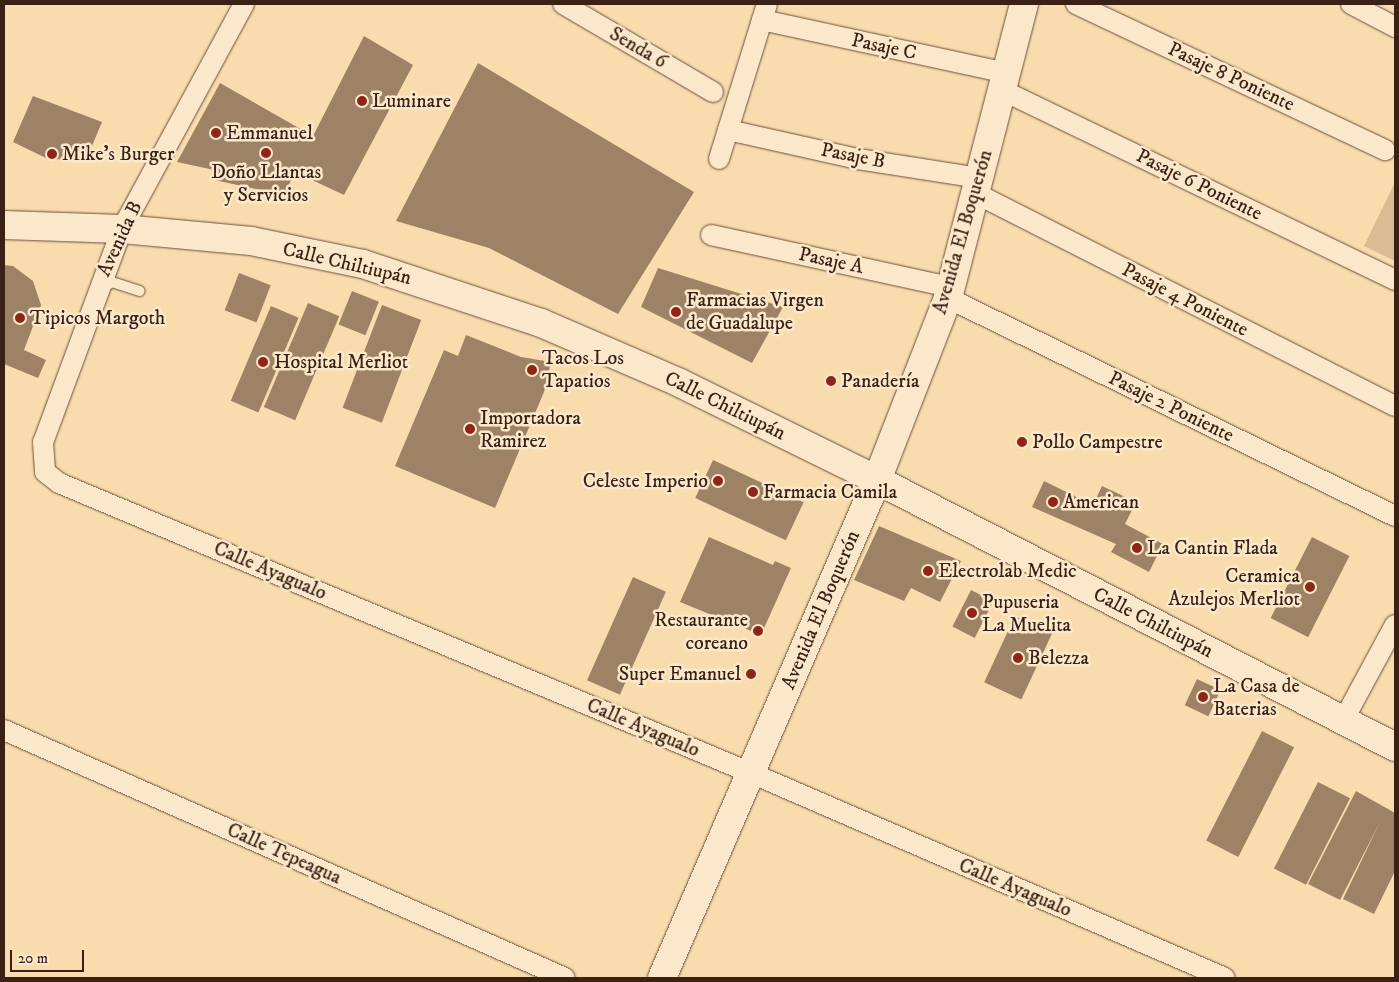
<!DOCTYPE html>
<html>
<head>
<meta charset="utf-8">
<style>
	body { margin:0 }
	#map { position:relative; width:1399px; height:982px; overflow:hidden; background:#f9dcae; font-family:"IM FELL DW Pica",serif }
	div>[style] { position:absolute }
	.green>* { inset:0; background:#d9bc94 }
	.building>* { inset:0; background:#9d8265; transform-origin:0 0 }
	.roads { filter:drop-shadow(0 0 1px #6a4f3b) drop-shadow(0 0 1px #6a4f3b) }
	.lane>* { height:10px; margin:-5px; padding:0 5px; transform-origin:5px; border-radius:5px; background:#fbe8ca }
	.street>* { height:20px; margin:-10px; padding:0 10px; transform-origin:10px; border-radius:10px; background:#fbe8ca }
	.secondary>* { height:28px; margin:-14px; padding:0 14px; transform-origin:14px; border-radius:14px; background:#fbe8ca }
	.dots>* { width:14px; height:14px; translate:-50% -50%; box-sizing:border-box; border:2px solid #fbe8ca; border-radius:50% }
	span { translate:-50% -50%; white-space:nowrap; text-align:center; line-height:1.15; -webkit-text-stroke:5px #fbe8ca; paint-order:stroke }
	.street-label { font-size:20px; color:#3a2015 }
	.poi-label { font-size:20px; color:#3a2015 }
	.left { translate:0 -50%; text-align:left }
	.right { translate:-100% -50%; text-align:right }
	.frame { position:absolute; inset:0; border:5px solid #3a2015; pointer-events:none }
	.scale { position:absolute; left:10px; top:950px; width:74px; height:22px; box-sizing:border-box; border:2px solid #3a2015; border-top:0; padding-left:6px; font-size:15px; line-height:18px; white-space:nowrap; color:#3a2015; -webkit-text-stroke:4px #fbe8ca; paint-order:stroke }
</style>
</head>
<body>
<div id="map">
	<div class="green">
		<i style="clip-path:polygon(1395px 182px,1395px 261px,1364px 246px)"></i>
	</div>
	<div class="building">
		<i style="clip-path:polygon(364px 36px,413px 65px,344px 195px,295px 172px,284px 195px,214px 180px,219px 171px,177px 162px,220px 83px,313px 136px)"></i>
		<i style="clip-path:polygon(478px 63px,694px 192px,618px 314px,489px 248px,396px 221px)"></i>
		<i style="clip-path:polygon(33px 96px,102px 122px,86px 160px,48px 159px,13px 142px)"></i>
		<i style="clip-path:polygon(4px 265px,13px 266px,33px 281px,41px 305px,24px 350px,46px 360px,38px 378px,4px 364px)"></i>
		<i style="clip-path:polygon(658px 268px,783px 307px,752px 363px,641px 307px)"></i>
		<i style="left:239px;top:273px;width:34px;height:40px;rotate:21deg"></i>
		<i style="left:352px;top:291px;width:29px;height:36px;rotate:22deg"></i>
		<i style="left:308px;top:303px;width:34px;height:113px;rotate:23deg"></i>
		<i style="left:382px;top:305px;width:42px;height:110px;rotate:21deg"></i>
		<i style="left:271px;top:306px;width:30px;height:103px;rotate:23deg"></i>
		<i style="clip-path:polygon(466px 335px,521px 357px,551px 362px,544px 392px,495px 508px,395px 466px,444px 350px,458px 356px)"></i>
		<i style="left:713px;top:460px;width:100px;height:42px;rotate:25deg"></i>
		<i style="clip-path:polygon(1044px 481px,1093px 505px,1102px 486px,1136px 502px,1125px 524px,1163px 544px,1149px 572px,1111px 552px,1116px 544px,1032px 507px)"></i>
		<i style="clip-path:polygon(879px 526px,961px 561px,940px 602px,911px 588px,904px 601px,854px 580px)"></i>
		<i style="clip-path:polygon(709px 537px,773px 565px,775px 561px,791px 568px,761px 635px,680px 602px)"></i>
		<i style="left:1312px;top:537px;width:42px;height:91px;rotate:27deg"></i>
		<i style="left:633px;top:577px;width:36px;height:113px;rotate:24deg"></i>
		<i style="left:971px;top:590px;width:25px;height:41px;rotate:27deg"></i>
		<i style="left:1015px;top:616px;width:41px;height:73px;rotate:25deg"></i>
		<i style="left:1197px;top:679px;width:26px;height:29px;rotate:25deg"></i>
		<i style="left:1262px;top:731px;width:36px;height:123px;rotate:27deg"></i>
		<i style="left:1318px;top:782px;width:36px;height:97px;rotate:27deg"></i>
		<i style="clip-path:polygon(1356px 791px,1395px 813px,1395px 871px,1374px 914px,1343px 899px,1380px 822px,1340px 900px,1308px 884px)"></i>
	</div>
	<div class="roads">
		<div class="lane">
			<i style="left:101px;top:289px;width:13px;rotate:-32deg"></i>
			<i style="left:112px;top:282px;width:29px;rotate:18deg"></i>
		</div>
		<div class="street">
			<i style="left:244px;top:4px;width:256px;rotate:118.5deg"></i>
			<i style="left:122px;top:229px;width:227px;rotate:110.3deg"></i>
			<i style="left:43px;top:442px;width:30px;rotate:86deg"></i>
			<i style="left:45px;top:472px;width:18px;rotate:38deg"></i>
			<i style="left:59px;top:483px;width:750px;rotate:22.74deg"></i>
			<i style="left:751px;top:773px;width:516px;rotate:23.39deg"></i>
			<i style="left:563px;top:4px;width:174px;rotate:30.4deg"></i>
			<i style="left:1076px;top:4px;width:342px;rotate:25.3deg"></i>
			<i style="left:1351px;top:4px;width:50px;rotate:27.6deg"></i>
			<i style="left:762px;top:20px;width:251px;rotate:12.2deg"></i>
			<i style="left:1002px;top:90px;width:437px;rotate:25.8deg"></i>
			<i style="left:728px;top:130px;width:133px;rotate:12.6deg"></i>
			<i style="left:858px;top:159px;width:122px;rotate:8.9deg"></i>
			<i style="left:719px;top:159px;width:162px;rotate:-72.8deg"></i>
			<i style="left:975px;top:193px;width:471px;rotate:26.9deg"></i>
			<i style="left:711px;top:235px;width:245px;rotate:12.3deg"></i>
			<i style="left:948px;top:298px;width:497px;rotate:26deg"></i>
			<i style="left:1343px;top:721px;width:109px;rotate:-61.6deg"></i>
			<i style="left:4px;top:730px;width:613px;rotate:23.85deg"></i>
		</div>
		<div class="secondary">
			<i style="left:4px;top:225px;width:118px;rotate:1.9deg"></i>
			<i style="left:122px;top:229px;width:130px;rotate:5.3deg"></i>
			<i style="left:251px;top:241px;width:114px;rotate:11.6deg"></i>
			<i style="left:363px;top:264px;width:188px;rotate:18.3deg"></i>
			<i style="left:541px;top:323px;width:151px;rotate:23.3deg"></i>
			<i style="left:680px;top:383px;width:220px;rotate:26.2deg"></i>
			<i style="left:877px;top:480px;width:583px;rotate:27.27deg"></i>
			<i style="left:662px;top:978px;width:542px;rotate:-66.65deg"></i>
			<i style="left:877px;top:480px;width:195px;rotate:-68.7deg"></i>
			<i style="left:948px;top:298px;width:304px;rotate:-75.5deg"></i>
		</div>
	</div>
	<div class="dots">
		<i style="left:362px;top:101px;background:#8f2418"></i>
		<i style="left:216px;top:133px;background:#8f2418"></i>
		<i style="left:266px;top:153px;background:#8f2418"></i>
		<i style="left:52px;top:154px;background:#8f2418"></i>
		<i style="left:676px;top:312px;background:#8f2418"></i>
		<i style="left:20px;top:318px;background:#8f2418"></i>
		<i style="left:263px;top:362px;background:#8f2418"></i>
		<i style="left:532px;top:370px;background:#8f2418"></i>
		<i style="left:831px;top:381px;background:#8f2418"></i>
		<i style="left:470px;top:429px;background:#8f2418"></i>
		<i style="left:1022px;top:442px;background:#8f2418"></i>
		<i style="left:718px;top:481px;background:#8f2418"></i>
		<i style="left:753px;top:492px;background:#8f2418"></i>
		<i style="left:1053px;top:502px;background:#8f2418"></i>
		<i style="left:1137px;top:548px;background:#8f2418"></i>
		<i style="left:928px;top:571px;background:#8f2418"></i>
		<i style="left:1310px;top:587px;background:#8f2418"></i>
		<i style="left:972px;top:613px;background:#8f2418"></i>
		<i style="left:758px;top:631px;background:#8f2418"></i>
		<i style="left:1018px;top:658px;background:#8f2418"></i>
		<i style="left:751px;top:674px;background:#8f2418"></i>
		<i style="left:1203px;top:697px;background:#8f2418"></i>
	</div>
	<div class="street-label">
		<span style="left:884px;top:47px;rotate:12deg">Pasaje C</span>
		<span style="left:638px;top:48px;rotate:30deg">Senda 6</span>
		<span style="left:1231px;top:77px;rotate:25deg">Pasaje 8 Poniente</span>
		<span style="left:853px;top:156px;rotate:11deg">Pasaje B</span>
		<span style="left:1199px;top:185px;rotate:26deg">Pasaje 6 Poniente</span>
		<span style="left:963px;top:232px;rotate:-74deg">Avenida El Boquerón</span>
		<span style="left:120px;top:239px;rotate:-65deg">Avenida B</span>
		<span style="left:831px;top:261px;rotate:12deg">Pasaje A</span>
		<span style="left:347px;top:264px;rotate:13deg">Calle Chiltiupán</span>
		<span style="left:1185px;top:300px;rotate:27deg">Pasaje 4 Poniente</span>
		<span style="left:725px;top:406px;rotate:26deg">Calle Chiltiupán</span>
		<span style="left:1171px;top:407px;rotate:26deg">Pasaje 2 Poniente</span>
		<span style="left:270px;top:571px;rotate:23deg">Calle Ayagualo</span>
		<span style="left:821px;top:610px;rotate:-67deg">Avenida El Boquerón</span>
		<span style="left:1153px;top:623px;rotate:27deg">Calle Chiltiupán</span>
		<span style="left:643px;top:728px;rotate:23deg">Calle Ayagualo</span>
		<span style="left:284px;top:854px;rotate:24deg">Calle Tepeagua</span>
		<span style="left:1015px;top:888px;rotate:23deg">Calle Ayagualo</span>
	</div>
	<div class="poi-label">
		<span class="left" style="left:372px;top:101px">Luminare</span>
		<span class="left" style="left:226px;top:133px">Emmanuel</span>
		<span class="left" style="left:62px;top:154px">Mike's Burger</span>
		<span style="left:266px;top:184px">Doño Llantas<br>y Servicios</span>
		<span class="left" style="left:686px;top:312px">Farmacias Virgen<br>de Guadalupe</span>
		<span class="left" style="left:30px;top:318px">Tipicos Margoth</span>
		<span class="left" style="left:542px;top:370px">Tacos Los<br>Tapatios</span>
		<span class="left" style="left:274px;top:362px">Hospital Merliot</span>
		<span class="left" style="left:841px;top:381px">Panadería</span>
		<span class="left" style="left:480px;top:430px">Importadora<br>Ramirez</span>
		<span class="left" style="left:1032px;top:442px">Pollo Campestre</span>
		<span class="right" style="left:708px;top:481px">Celeste Imperio</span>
		<span class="left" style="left:763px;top:492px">Farmacia Camila</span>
		<span class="left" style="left:1063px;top:502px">American</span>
		<span class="left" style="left:1147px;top:548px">La Cantin Flada</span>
		<span class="left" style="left:938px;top:571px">Electrolab Medic</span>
		<span class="right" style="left:1300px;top:588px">Ceramica<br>Azulejos Merliot</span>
		<span class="left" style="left:982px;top:614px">Pupuseria<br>La Muelita</span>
		<span class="right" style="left:748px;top:632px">Restaurante<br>coreano</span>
		<span class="left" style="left:1028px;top:658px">Belezza</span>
		<span class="right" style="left:741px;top:674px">Super Emanuel</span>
		<span class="left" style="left:1213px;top:698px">La Casa de<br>Baterias</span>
	</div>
	<div class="frame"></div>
	<div class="scale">20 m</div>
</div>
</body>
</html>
